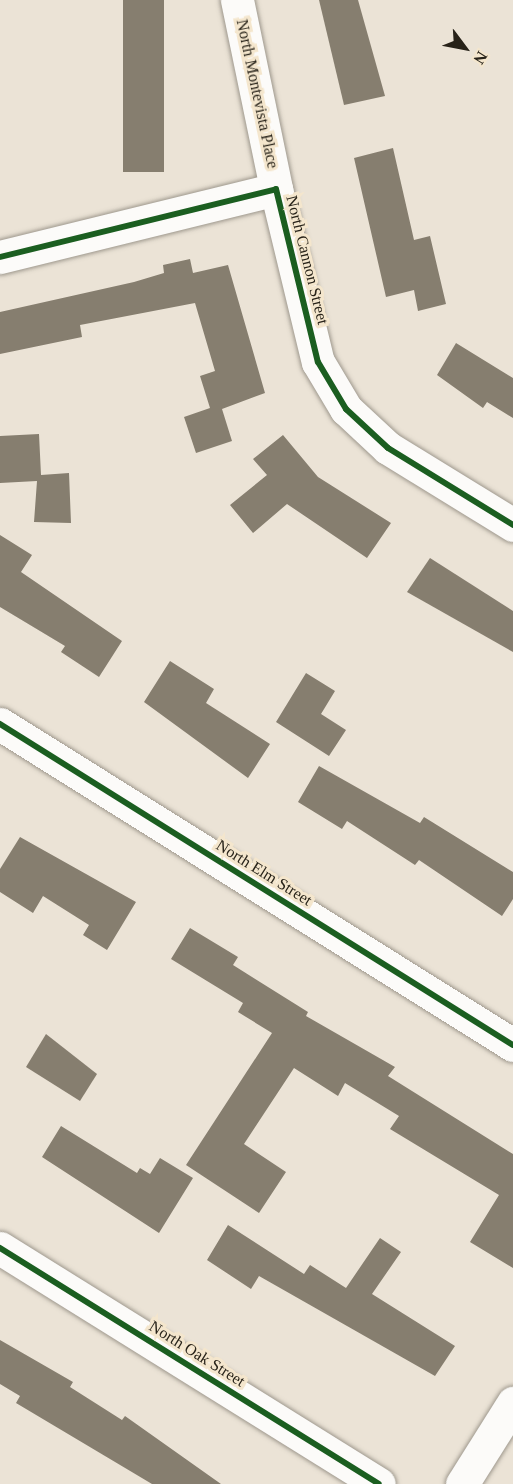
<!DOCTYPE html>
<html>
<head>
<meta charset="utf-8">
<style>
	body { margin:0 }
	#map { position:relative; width:513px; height:1484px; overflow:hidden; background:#ebe3d6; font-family:Georgia,serif }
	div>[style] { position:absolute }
	.building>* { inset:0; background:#867e6f; transform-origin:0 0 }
	.roads { filter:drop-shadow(0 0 2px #9e988d) drop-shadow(0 0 2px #9e988d) }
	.street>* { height:33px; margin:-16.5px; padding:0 16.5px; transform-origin:16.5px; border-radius:16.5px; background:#fcfbf9 }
	.primary>* { height:33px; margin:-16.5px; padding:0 16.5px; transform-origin:16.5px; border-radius:16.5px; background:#fcfbf9 }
	.cycleway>* { height:6px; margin:-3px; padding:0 3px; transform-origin:3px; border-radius:3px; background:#1b5e20 }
	span { translate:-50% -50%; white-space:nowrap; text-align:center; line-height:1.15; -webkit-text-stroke:6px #f4e6cd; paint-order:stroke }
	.street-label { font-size:16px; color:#282319 }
	.north { position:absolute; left:435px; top:18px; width:60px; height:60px; -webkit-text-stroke:4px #f4e6cd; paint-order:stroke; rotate:122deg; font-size:16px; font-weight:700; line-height:24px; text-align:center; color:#282319 }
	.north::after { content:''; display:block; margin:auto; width:21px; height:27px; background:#282319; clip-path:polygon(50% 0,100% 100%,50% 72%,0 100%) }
</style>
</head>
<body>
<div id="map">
	<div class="building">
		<i style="left:123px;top:0;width:41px;height:172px"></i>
		<i style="clip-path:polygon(319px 0,358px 0,385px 96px,344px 105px)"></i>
		<i style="clip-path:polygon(393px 148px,414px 240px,430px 236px,446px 304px,418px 311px,414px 290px,386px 297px,354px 158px)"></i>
		<i style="clip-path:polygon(190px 259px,193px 273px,228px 265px,265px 393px,222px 409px,232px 441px,196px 453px,184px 417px,210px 408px,200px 376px,215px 371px,195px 303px,80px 325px,82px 337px,0 354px,0 312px,134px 282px,164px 273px,163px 265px)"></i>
		<i style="clip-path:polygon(456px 343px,513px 378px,513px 418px,487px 402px,483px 408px,437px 375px)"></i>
		<i style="clip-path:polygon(39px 434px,41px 475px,69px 473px,71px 523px,34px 522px,37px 481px,0 483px,0 436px)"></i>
		<i style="clip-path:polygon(283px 435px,318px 477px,391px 523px,367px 558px,287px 504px,253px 533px,230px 505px,267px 475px,253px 459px)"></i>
		<i style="clip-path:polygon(0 535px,32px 555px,21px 572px,122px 641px,99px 677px,61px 652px,65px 646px,0 607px)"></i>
		<i style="clip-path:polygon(430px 558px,513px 611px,513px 652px,407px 592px)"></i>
		<i style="clip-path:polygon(170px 661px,214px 689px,206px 703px,270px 744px,248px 778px,144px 702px)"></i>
		<i style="clip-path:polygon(306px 673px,335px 691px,321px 714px,346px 730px,329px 756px,276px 722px)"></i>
		<i style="clip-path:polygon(319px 766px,420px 823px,424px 817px,513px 872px,513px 899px,502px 916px,419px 860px,415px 865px,347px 821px,342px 829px,298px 802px)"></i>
		<i style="clip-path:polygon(20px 837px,136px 902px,107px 950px,83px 935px,89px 925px,43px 896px,33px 913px,0 892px,0 869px)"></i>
		<i style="clip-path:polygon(190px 928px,238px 957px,233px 965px,308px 1012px,306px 1016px,395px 1067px,388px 1076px,513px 1154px,513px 1268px,470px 1242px,499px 1195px,390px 1129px,399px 1116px,345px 1083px,338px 1096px,294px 1068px,244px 1144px,286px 1172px,259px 1213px,186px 1165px,272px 1033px,238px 1012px,243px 1003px,171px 959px)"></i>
		<i style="clip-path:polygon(46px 1034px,97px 1074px,80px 1101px,26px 1067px)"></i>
		<i style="clip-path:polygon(61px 1126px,137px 1173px,140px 1168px,150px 1174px,160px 1158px,193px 1178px,159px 1233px,42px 1157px)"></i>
		<i style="clip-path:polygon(228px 1225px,304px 1274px,310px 1265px,346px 1288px,380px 1238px,401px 1252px,372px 1294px,455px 1346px,435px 1376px,259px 1276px,251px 1289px,207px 1260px)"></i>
		<i style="clip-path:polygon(0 1340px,73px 1382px,70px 1387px,122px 1420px,125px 1416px,221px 1484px,152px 1484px,16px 1403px,20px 1396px,0 1384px)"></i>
	</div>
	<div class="roads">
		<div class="street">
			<i style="left:237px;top:0;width:193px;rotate:78.3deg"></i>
			<i style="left:0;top:257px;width:284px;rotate:-13.8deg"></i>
			<i style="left:276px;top:189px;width:178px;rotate:76.4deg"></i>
			<i style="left:318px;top:362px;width:55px;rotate:59.2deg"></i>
			<i style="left:346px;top:409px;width:57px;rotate:42.9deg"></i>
			<i style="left:388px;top:448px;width:147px;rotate:31.6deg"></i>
			<i style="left:0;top:724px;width:605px;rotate:32.04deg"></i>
			<i style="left:0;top:1248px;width:446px;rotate:31.9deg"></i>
		</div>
		<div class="primary">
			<i style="left:462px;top:1484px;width:96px;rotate:-57.8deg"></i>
		</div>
	</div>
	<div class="cycleway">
		<i style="left:0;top:257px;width:284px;rotate:-13.8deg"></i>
		<i style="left:276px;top:189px;width:178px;rotate:76.4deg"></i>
		<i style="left:318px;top:362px;width:55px;rotate:59.2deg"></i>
		<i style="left:346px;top:409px;width:57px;rotate:42.9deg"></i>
		<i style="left:388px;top:448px;width:147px;rotate:31.6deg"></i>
		<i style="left:0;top:724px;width:605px;rotate:32.04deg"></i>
		<i style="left:0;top:1248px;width:446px;rotate:31.9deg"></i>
	</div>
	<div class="street-label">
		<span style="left:257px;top:94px;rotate:78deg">North Montevista Place</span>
		<span style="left:307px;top:260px;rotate:76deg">North Cannon Street</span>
		<span style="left:264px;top:873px;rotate:32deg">North Elm Street</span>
		<span style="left:197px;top:1354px;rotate:32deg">North Oak Street</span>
	</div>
	<div class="north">N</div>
</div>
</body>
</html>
